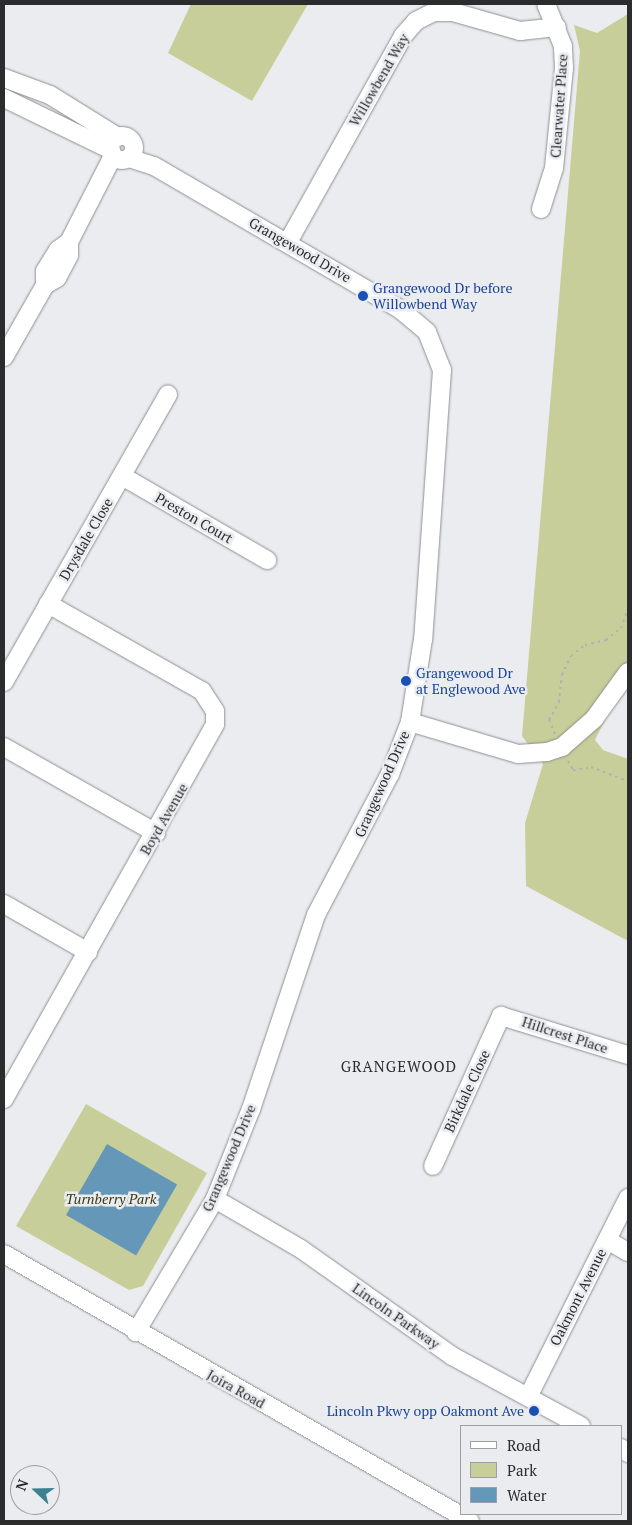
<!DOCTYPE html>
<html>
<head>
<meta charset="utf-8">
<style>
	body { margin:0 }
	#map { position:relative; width:632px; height:1525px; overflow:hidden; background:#ebecf0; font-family:"PT Serif",serif }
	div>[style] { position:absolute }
	.green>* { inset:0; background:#c8ce99 }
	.water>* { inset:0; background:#6598b8; transform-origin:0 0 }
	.path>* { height:2px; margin-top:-1px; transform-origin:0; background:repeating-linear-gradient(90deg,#b0b1b4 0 2.5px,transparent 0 6.5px) }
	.roads { filter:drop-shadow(0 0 1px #8d8f92) drop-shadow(0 0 1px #8d8f92) }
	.minor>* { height:18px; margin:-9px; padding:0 9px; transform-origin:9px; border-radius:9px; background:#fff }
	.minor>.ring { margin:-9px; padding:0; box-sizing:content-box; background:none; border:18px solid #fff; border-radius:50% }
	.dots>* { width:14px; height:14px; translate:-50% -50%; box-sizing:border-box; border:2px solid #ebecf0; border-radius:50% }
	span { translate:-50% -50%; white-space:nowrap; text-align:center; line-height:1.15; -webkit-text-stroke:5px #ebecf0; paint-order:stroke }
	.street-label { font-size:14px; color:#2b2c2d }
	.transit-label { font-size:14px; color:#164399 }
	.left { translate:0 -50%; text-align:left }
	.right { translate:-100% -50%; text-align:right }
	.park-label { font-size:14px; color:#36380e; font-style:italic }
	.neighbourhood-label { font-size:15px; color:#2b2c2d; letter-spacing:1px }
	.frame { position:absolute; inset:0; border:5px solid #2b2c2d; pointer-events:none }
	.legend { position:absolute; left:460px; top:1425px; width:162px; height:90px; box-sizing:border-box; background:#ebecf0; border:1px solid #9e9fa2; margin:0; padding:6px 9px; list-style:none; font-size:15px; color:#2b2c2d }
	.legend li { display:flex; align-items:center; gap:10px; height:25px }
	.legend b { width:25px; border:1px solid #9e9fa2 }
	.north { position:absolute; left:10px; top:1465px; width:50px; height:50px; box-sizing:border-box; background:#ebecf0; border:1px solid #9e9fa2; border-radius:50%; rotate:291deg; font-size:14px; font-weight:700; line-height:20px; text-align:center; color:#2b2c2d }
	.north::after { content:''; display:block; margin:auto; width:18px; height:22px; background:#3c818f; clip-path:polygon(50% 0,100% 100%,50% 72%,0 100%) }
</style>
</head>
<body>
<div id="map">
	<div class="green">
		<i style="clip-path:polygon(191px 4px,308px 4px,252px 101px,168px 53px)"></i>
		<i style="clip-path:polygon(628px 14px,628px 674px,595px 740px,603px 750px,628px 759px,628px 941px,526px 886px,525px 823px,543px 764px,522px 736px,580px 51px,574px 25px,597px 33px)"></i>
		<i style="clip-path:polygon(86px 1104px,207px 1173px,143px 1286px,129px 1290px,16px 1226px)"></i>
	</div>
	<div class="water">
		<i style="left:107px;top:1144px;width:81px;height:82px;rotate:30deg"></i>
	</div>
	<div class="path">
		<i style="left:555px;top:734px;width:15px;rotate:-113deg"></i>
		<i style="left:549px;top:720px;width:21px;rotate:-61deg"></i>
		<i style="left:559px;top:702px;width:27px;rotate:-84deg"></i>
		<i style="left:562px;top:675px;width:21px;rotate:-65deg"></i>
		<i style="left:571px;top:656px;width:18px;rotate:-38deg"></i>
		<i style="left:585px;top:645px;width:22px;rotate:-13deg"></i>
		<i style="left:606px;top:640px;width:19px;rotate:-39deg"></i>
		<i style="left:621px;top:628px;width:20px;rotate:-70deg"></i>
		<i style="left:568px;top:761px;width:10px;rotate:61deg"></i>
		<i style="left:573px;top:770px;width:18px;rotate:-9deg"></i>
		<i style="left:591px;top:767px;width:40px;rotate:21deg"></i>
	</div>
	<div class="roads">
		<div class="minor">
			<i style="left:4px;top:78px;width:49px;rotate:20.3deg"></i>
			<i style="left:50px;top:95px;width:80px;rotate:31.7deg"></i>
			<i style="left:4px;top:98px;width:119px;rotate:25.9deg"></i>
			<i class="ring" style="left:110px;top:136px;width:6px;height:6px"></i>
			<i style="left:129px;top:158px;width:26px;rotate:18deg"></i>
			<i style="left:154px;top:166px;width:286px;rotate:30.2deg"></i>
			<i style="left:401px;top:310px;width:34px;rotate:40deg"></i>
			<i style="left:427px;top:332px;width:41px;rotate:68.5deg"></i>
			<i style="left:442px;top:370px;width:270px;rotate:94deg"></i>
			<i style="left:423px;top:639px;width:84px;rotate:98.9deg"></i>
			<i style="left:410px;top:722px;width:56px;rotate:111deg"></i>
			<i style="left:390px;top:774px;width:159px;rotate:117.7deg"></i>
			<i style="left:316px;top:915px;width:205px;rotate:108.5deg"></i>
			<i style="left:251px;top:1109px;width:97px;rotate:111.8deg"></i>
			<i style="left:215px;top:1199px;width:155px;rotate:120.7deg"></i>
			<i style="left:541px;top:209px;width:43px;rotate:-72.4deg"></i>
			<i style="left:554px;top:168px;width:100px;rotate:-84.3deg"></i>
			<i style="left:564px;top:68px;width:22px;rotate:-93deg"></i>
			<i style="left:563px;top:46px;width:45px;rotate:-112deg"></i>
			<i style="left:288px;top:242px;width:236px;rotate:-60.8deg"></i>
			<i style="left:403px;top:36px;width:20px;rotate:-49deg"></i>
			<i style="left:416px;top:21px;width:20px;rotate:-27deg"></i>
			<i style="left:434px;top:12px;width:19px"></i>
			<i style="left:453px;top:12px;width:70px;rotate:15.8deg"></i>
			<i style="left:520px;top:31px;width:37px;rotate:-6deg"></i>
			<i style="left:45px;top:285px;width:14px;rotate:-90deg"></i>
			<i style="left:45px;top:271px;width:25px;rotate:-58deg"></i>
			<i style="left:58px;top:250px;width:14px;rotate:-36deg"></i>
			<i style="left:69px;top:242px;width:97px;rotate:-62.9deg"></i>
			<i style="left:4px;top:357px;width:83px;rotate:-60.3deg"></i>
			<i style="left:45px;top:285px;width:14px;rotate:-30deg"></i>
			<i style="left:57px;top:278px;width:26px;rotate:-62deg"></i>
			<i style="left:69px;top:255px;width:13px;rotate:-90deg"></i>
			<i style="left:122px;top:476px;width:168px;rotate:30.1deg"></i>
			<i style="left:4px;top:682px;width:331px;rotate:-60.3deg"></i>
			<i style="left:410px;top:722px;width:113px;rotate:16.5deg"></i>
			<i style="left:518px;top:754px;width:29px;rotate:-4deg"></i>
			<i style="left:547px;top:752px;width:16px;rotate:-18deg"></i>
			<i style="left:562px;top:747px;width:43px;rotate:-41.2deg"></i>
			<i style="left:594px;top:719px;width:58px;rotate:-54.1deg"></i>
			<i style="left:4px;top:747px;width:175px;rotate:29.5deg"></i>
			<i style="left:4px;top:904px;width:97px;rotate:29.7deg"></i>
			<i style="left:4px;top:1099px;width:430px;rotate:-60.6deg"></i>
			<i style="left:215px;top:724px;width:13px;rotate:-90deg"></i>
			<i style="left:215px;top:711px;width:24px;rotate:-123deg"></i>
			<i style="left:202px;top:691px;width:177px;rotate:-150.5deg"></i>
			<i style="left:433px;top:1166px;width:165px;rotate:-65.6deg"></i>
			<i style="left:501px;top:1016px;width:133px;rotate:17.1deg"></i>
			<i style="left:215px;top:1199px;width:99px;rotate:30.2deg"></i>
			<i style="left:301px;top:1249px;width:185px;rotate:35.3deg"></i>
			<i style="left:452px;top:1356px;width:147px;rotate:28.5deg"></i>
			<i style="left:607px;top:1240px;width:24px;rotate:30deg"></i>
			<i style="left:4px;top:1254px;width:537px;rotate:29.81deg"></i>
			<i style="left:528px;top:1397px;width:223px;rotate:-63.3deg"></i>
			<i style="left:621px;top:1448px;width:9px;rotate:36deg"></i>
		</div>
	</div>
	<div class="dots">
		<i style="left:363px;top:296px;background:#1a4fb4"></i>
		<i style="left:406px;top:681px;background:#1a4fb4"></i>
		<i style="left:534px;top:1411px;background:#1a4fb4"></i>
	</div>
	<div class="street-label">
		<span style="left:379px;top:80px;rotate:-60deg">Willowbend Way</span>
		<span style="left:559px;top:106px;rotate:-86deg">Clearwater Place</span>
		<span style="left:300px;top:250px;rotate:30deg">Grangewood Drive</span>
		<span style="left:194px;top:518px;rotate:30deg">Preston Court</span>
		<span style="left:86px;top:539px;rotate:-60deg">Drysdale Close</span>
		<span style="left:382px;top:784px;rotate:-66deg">Grangewood Drive</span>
		<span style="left:164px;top:819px;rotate:-60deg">Boyd Avenue</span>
		<span style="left:565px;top:1035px;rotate:18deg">Hillcrest Place</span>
		<span style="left:467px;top:1091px;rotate:-65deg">Birkdale Close</span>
		<span style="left:229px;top:1158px;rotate:-67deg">Grangewood Drive</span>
		<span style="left:578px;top:1297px;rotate:-63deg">Oakmont Avenue</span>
		<span style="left:396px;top:1316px;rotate:35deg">Lincoln Parkway</span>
		<span style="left:236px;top:1389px;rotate:29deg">Joira Road</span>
	</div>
	<div class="transit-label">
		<span class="left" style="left:373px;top:296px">Grangewood Dr before<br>Willowbend Way</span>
		<span class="left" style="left:416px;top:681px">Grangewood Dr<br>at Englewood Ave</span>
		<span class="right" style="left:524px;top:1411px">Lincoln Pkwy opp Oakmont Ave</span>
	</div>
	<div class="park-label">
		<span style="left:111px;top:1199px">Turnberry Park</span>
	</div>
	<div class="neighbourhood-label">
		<span style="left:399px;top:1067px">GRANGEWOOD</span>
	</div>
	<div class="frame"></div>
	<ul class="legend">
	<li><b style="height:6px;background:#fff"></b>Road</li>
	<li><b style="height:14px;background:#c8ce99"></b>Park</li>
	<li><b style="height:14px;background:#6598b8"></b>Water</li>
	</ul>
	<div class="north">N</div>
</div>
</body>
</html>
